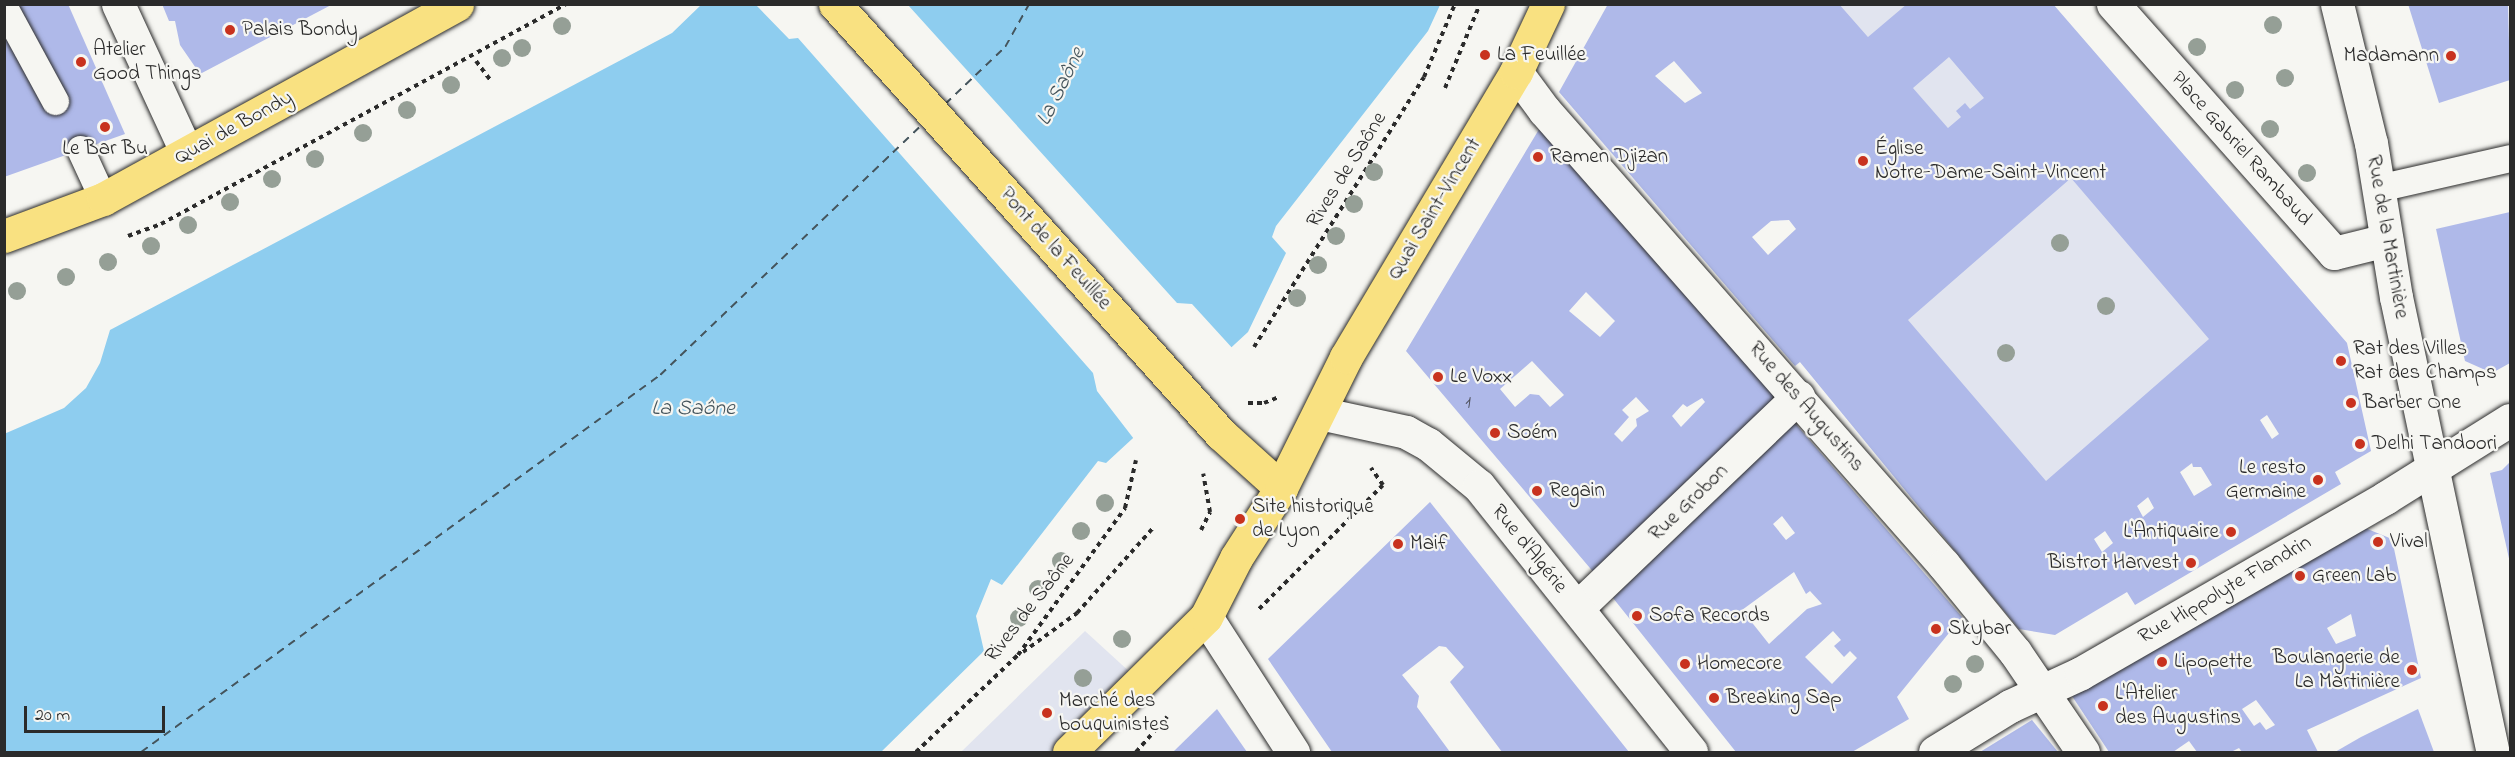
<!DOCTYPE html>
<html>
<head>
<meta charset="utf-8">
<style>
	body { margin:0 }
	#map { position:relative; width:2515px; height:757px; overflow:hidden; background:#f6f6f2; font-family:"Indie Flower",sans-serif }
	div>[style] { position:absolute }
	.built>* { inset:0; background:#e1e4ef }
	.water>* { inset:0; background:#8ecdef }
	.pier>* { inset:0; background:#f6f6f2 }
	.ferry>* { height:1.5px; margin-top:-0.75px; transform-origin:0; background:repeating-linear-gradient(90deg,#44545c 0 8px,transparent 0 14px) }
	.building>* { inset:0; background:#afb9e9 }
	.path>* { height:4px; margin-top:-2px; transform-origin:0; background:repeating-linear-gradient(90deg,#2b2b2b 0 4.5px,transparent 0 9px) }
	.roads { filter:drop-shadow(0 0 2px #2b2b2b) drop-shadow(0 0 2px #2b2b2b) }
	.lane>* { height:27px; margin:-13.5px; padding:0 13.5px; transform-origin:13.5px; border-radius:13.5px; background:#f6f6f2 }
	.street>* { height:33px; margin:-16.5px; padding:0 16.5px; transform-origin:16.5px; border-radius:16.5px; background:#f6f6f2 }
	.secondary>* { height:33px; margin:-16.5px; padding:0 16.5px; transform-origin:16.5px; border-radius:16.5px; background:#f6f6f2 }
	.primary>* { height:33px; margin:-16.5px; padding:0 16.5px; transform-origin:16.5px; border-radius:16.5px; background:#f9e181 }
	.trees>* { width:18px; height:18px; margin:-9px; border-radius:50%; background:#959f96 }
	.dots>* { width:16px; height:16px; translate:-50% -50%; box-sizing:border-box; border:3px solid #f6f6f2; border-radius:50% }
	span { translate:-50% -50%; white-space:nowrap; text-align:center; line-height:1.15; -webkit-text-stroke:4.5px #f6f6f2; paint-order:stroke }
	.number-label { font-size:18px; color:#4c4e5a }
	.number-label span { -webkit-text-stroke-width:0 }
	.poi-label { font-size:21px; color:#2b2b2b }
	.left { translate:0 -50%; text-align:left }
	.right { translate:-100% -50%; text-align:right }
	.street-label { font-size:21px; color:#2b2b2b }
	.water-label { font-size:22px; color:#44545c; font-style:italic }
	.frame { position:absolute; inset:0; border:6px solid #2b2b2b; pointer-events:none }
	.scale { position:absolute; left:24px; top:706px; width:141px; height:27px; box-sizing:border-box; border:3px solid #2b2b2b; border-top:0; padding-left:8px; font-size:18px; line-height:21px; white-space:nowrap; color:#2b2b2b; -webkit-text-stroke:4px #f6f6f2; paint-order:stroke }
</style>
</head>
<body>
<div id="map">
	<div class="built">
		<i style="clip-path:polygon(1839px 4px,2053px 5px,2347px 343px,2094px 539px,2019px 629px,1800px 362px,1858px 313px,1948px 128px)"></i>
		<i style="clip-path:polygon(1085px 631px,1132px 674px,1054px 752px,961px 752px)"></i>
	</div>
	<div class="water">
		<i style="clip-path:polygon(701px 5px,1440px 5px,1428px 31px,1276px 226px,1272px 237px,1286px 253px,1248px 332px,1106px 463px,1098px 461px,1002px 585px,991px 579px,976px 616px,984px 651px,881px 752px,5px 752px,4px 434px,64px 408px,86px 388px,100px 363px,110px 330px,672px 33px)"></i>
	</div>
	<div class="pier">
		<i style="clip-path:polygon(756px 5px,908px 5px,1177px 303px,1192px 304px,1234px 350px,1134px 439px,1097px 391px,1093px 373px,798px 38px,789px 39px)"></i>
	</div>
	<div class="ferry">
		<i style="left:945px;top:104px;width:83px;rotate:-43.5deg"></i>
		<i style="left:1005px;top:47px;width:49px;rotate:-60.8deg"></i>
		<i style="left:141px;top:752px;width:641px;rotate:-35.99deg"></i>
		<i style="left:660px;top:375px;width:362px;rotate:-43.7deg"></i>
	</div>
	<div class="building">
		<i style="clip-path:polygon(14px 4px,68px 4px,125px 134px,4px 177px,4px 25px)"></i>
		<i style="clip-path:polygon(162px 4px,333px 4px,200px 74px,180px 45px,175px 21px,169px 21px)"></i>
		<i style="clip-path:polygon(evenodd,1608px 4px,1839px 4px,1868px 37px,1907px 4px,2053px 4px,2347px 343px,2371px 451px,2335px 472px,2341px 484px,2135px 605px,2127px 592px,2055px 635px,2019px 629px,1800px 362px,1795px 366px,1559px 92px,1608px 4px,1949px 57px,1984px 98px,1970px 109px,1965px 103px,1956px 111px,1961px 117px,1948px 128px,1913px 88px,1949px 57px,1608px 4px,1674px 61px,1702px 93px,1685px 103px,1655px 76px,1674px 61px,1608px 4px,2071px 178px,2209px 339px,2046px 481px,1908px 320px,2071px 178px,1608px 4px,1789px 220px,1796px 229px,1768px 255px,1752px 237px,1771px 221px,1789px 220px,1608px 4px,2267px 415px,2279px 434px,2272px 439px,2260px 420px,2267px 415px,1608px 4px,2192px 463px,2193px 467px,2201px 467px,2212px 485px,2194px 496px,2180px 472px,2192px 463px,1608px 4px,2148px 497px,2154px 508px,2143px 517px,2137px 506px,2148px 497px,1608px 4px,2105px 531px,2113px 543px,2102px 552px,2094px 539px,2105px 531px)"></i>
		<i style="clip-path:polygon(2408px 4px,2508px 4px,2510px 80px,2439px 103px)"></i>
		<i style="clip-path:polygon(evenodd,1541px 126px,1775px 397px,1595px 574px,1406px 351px,1541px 126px,1586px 292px,1615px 321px,1600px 337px,1569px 311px,1586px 292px,1541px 126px,1532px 361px,1564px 395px,1550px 407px,1539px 395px,1530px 394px,1515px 407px,1500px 389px,1532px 361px,1541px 126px,1636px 397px,1649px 411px,1636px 419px,1637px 426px,1622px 442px,1614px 434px,1629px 417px,1622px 410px,1636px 397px,1541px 126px,1702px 398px,1705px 402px,1681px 427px,1672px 416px,1683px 404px,1687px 407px,1702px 398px)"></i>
		<i style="clip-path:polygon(2510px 212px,2510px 363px,2492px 373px,2465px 361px,2436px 229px)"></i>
		<i style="clip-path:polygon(evenodd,1794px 422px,1962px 617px,1897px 697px,1909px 719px,1852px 752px,1736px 752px,1613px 598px,1794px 422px,1782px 516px,1795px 533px,1786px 540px,1773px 524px,1782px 516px,1794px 422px,1794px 572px,1806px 594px,1810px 591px,1822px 604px,1807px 609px,1769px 644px,1742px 610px,1794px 572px,1794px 422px,1833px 631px,1841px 640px,1834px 646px,1844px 657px,1850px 651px,1857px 658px,1832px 684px,1805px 657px,1833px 631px)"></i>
		<i style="clip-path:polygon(2510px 462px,2510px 563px,2490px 473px,2502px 470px)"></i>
		<i style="clip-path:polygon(1430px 502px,1523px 619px,1629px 752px,1502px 752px,1450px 682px,1464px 667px,1446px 647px,1439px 646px,1402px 675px,1419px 696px,1417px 707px,1450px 752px,1332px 752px,1268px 659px)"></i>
		<i style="clip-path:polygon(evenodd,2365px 528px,2392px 539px,2421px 678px,2307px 730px,2318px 752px,2242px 752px,2239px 748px,2231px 752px,2197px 752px,2189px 741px,2173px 752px,2109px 752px,2072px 696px,2365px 528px,2351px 614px,2356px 636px,2336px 644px,2327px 628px,2351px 614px,2365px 528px,2256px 700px,2275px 725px,2266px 730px,2260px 722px,2254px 726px,2242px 709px,2256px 700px)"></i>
		<i style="clip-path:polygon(1217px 709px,1247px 752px,1173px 752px)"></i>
		<i style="clip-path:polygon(2418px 709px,2434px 752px,2335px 752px,2361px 737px)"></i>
		<i style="clip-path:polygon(2032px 720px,2058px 752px,1980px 752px)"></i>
	</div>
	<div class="path">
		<i style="left:476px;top:61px;width:26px;rotate:53deg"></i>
		<i style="left:1445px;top:88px;width:91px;rotate:-67.4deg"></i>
		<i style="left:128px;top:236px;width:35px;rotate:-20deg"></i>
		<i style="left:161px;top:224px;width:462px;rotate:-28.5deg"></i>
		<i style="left:1254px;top:347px;width:319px;rotate:-57.8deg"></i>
		<i style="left:1424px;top:77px;width:79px;rotate:-67deg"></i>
		<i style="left:1248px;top:403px;width:16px"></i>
		<i style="left:1264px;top:403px;width:16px;rotate:-22deg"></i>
		<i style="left:1201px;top:530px;width:20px;rotate:-63deg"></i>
		<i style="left:1210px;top:512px;width:39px;rotate:-100deg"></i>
		<i style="left:1259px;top:609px;width:175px;rotate:-45deg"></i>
		<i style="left:1383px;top:485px;width:21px;rotate:-125deg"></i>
		<i style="left:1023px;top:652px;width:67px;rotate:-35.8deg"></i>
		<i style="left:1077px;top:613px;width:113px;rotate:-48.2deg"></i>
		<i style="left:916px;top:752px;width:141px;rotate:-43.6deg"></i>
		<i style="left:1018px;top:655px;width:182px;rotate:-53.9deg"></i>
		<i style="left:1125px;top:508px;width:49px;rotate:-77.1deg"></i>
		<i style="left:1136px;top:752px;width:47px;rotate:-48.5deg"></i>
	</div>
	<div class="roads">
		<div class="lane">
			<i style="left:4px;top:7px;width:107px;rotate:61.5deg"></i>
			<i style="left:80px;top:149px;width:55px;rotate:65.3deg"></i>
			<i style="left:2378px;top:188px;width:135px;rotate:-12.8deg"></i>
		</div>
		<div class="street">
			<i style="left:118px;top:4px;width:164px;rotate:65.2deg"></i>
			<i style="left:2113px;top:4px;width:333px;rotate:48.4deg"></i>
			<i style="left:2334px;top:253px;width:54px;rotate:-14deg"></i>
			<i style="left:1516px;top:72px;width:47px;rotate:53.6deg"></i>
			<i style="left:1544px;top:110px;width:606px;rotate:48.68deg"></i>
			<i style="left:1944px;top:565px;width:112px;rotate:50.8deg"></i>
			<i style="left:2015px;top:652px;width:121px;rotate:55.8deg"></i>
			<i style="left:1577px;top:608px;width:306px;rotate:-43.7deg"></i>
			<i style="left:1935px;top:752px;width:88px;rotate:-31.5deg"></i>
			<i style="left:2010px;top:706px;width:78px;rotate:-24.9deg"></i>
			<i style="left:2081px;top:673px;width:351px;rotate:-29.9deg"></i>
			<i style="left:2385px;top:498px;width:147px;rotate:-32deg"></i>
		</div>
		<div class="secondary">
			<i style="left:2337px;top:4px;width:143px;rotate:76.3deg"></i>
			<i style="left:2371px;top:143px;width:156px;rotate:80.8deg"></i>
			<i style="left:2396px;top:297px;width:465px;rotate:78deg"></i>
			<i style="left:1319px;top:413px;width:89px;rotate:12.3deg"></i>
			<i style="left:1406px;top:432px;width:25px;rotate:29deg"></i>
			<i style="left:1428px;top:444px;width:66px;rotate:39.5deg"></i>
			<i style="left:1479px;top:486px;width:340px;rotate:51.4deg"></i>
			<i style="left:1206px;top:617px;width:161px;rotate:57.2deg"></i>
		</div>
		<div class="primary">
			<i style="left:835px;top:4px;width:578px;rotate:48.09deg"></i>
			<i style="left:1221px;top:434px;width:81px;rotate:42deg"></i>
			<i style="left:4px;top:236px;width:106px;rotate:-20.5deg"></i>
			<i style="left:103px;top:199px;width:404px;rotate:-28.8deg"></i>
			<i style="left:1069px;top:752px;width:192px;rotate:-44.6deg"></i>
			<i style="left:1206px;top:617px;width:66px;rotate:-63deg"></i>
			<i style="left:1236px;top:558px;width:83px;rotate:-57.3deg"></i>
			<i style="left:1281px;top:488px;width:146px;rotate:-63.6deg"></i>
			<i style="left:1346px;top:357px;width:332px;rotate:-59.2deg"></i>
			<i style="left:1516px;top:72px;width:75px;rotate:-64.8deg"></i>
		</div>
	</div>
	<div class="trees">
		<i style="left:2273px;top:25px"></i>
		<i style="left:562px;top:26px"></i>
		<i style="left:2197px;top:47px"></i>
		<i style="left:522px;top:48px"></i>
		<i style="left:502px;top:58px"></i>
		<i style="left:2285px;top:78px"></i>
		<i style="left:451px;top:85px"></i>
		<i style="left:2235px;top:90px"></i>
		<i style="left:407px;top:110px"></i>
		<i style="left:2270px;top:129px"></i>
		<i style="left:363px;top:133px"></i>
		<i style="left:315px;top:159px"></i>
		<i style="left:1374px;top:172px"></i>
		<i style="left:2307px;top:173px"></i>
		<i style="left:272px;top:179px"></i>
		<i style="left:230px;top:202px"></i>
		<i style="left:1354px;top:204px"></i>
		<i style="left:188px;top:225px"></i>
		<i style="left:1336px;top:236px"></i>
		<i style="left:2060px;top:243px"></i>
		<i style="left:151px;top:246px"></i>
		<i style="left:108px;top:262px"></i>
		<i style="left:1318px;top:265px"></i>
		<i style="left:66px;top:277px"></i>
		<i style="left:17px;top:291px"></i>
		<i style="left:1297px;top:298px"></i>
		<i style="left:2106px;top:306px"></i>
		<i style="left:2006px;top:353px"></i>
		<i style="left:1105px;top:503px"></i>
		<i style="left:1081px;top:531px"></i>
		<i style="left:1061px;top:561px"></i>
		<i style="left:1038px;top:589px"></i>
		<i style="left:1019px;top:618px"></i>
		<i style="left:1122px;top:639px"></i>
		<i style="left:1975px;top:664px"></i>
		<i style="left:1083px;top:678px"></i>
		<i style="left:1953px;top:684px"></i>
	</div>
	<div class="dots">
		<i style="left:230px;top:30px;background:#c8321e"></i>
		<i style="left:1485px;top:55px;background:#c8321e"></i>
		<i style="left:2451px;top:56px;background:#c8321e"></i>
		<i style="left:81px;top:62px;background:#c8321e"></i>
		<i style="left:105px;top:127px;background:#c8321e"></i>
		<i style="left:1538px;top:157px;background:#c8321e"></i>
		<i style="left:1863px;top:161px;background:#c8321e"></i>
		<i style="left:2341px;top:361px;background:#c8321e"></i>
		<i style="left:1438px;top:377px;background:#c8321e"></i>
		<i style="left:2351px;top:403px;background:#c8321e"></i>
		<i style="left:1495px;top:433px;background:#c8321e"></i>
		<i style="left:2360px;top:444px;background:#c8321e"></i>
		<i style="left:2318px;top:480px;background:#c8321e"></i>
		<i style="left:1537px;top:491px;background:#c8321e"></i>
		<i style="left:1240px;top:519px;background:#c8321e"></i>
		<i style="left:2231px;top:532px;background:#c8321e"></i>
		<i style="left:2378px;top:542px;background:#c8321e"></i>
		<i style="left:1398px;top:544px;background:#c8321e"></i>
		<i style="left:2191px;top:563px;background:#c8321e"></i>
		<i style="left:2300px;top:576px;background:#c8321e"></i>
		<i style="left:1637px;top:616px;background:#c8321e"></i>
		<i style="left:1936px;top:629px;background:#c8321e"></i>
		<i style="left:2162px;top:662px;background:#c8321e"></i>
		<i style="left:1685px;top:664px;background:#c8321e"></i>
		<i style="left:2412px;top:670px;background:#c8321e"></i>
		<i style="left:1714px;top:698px;background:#c8321e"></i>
		<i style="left:2103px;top:706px;background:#c8321e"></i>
		<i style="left:1047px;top:713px;background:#c8321e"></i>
	</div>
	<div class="number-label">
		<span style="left:1468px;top:403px">1</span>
	</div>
	<div class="poi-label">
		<span class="left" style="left:242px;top:30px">Palais Bondy</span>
		<span class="left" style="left:93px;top:62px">Atelier<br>Good Things</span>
		<span class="left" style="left:1497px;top:55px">La Feuillée</span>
		<span class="right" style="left:2439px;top:56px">Madamann</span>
		<span style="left:105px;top:149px">Le Bar Bu</span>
		<span class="left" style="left:1875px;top:161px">Église<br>Notre-Dame-Saint-Vincent</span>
		<span class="left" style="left:1550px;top:157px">Ramen Djizan</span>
		<span class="left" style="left:2353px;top:361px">Rat des Villes<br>Rat des Champs</span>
		<span class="left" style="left:1450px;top:377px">Le Voxx</span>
		<span class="left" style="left:2363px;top:403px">Barber One</span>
		<span class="left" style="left:1507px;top:433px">Soém</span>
		<span class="left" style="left:2372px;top:444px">Delhi Tandoori</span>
		<span class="right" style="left:2306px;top:480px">Le resto<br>Germaine</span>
		<span class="left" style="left:1549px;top:491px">Regain</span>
		<span class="left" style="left:1252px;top:519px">Site historique<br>de Lyon</span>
		<span class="right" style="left:2219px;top:532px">L'Antiquaire</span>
		<span class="left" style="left:2390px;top:542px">Vival</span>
		<span class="left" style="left:1410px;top:544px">Maif</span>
		<span class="right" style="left:2179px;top:563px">Bistrot Harvest</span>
		<span class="left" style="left:2312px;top:576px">Green Lab</span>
		<span class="left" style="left:1649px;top:616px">Sofa Records</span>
		<span class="left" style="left:1948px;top:629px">Skybar</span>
		<span class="right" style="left:2400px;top:670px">Boulangerie de<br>La Martinière</span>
		<span class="left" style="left:2174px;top:662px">Lipopette</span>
		<span class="left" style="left:1697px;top:664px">Homecore</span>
		<span class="left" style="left:2115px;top:706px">L'Atelier<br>des Augustins</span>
		<span class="left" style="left:1726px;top:698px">Breaking Sap</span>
		<span class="left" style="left:1059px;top:713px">Marché des<br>bouquinistes</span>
	</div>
	<div class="street-label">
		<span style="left:234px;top:128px;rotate:-29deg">Quai de Bondy</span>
		<span style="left:2241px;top:149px;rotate:48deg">Place Gabriel Rambaud</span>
		<span style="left:1347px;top:170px;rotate:-58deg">Rives de Saône</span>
		<span style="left:1435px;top:209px;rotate:-59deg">Quai Saint-Vincent</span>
		<span style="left:2387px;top:237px;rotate:80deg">Rue de la Martinière</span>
		<span style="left:1055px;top:249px;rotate:48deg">Pont de la Feuillée</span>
		<span style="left:1806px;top:407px;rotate:49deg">Rue des Augustins</span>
		<span style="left:1689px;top:503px;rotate:-44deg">Rue Grobon</span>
		<span style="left:1529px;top:549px;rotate:51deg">Rue d'Algérie</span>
		<span style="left:2225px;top:590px;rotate:-30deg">Rue Hippolyte Flandrin</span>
		<span style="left:1030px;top:608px;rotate:-52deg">Rives de Saône</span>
	</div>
	<div class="water-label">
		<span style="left:1062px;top:87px;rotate:-64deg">La Saône</span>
		<span style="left:693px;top:410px">La Saône</span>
	</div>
	<div class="frame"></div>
	<div class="scale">20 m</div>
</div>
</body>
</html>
